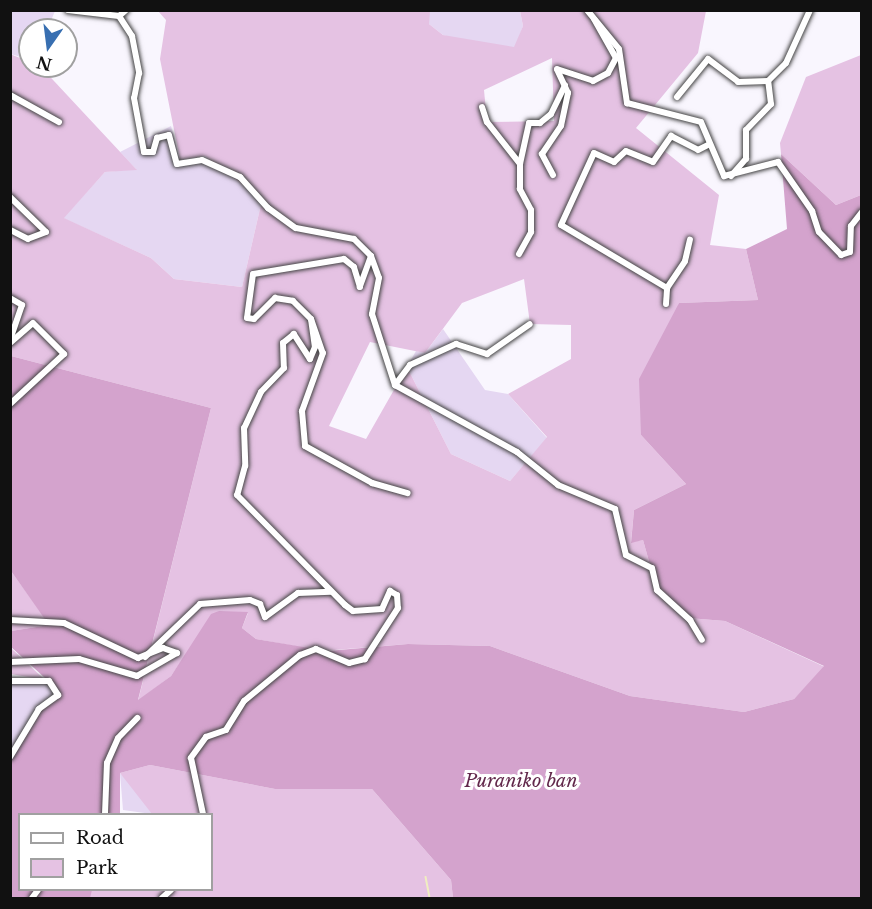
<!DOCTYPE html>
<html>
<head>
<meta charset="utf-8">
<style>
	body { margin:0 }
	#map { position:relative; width:872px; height:909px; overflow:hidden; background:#f9f6fe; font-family:"Libre Baskerville",serif }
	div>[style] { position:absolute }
	.farmland>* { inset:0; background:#e5d7f2 }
	.green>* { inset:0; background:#e5c2e3 }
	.forest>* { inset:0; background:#d4a3cd }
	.stream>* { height:1.5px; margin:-0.75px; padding:0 0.75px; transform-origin:0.75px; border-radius:0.75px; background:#f0eec0 }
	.roads { filter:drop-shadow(0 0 2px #444) drop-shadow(0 0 2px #444) }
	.minor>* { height:6px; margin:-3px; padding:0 3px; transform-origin:3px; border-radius:3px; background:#fff }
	span { translate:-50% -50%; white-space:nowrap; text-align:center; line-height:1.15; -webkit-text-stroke:6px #fff; paint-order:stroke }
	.park-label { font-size:18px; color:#62284b; font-style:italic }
	.frame { position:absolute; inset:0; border:12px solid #111; pointer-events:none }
	.legend { position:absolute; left:18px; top:813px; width:195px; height:78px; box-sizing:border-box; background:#fff; border:2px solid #a0a0a0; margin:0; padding:8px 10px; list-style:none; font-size:18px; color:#111 }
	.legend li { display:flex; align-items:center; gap:12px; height:30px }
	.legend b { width:30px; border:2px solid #a0a0a0 }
	.north { position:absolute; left:18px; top:18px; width:60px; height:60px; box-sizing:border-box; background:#fff; border:2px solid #a0a0a0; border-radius:50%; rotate:194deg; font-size:16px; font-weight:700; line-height:24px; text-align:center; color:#111 }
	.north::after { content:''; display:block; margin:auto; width:21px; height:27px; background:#386fb1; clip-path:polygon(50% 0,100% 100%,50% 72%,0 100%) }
</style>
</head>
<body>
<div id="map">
	<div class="farmland">
		<i style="clip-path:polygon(11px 10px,55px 11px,47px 30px,30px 30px,30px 60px,11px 54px)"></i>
		<i style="clip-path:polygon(426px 11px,520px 11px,523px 26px,515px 48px,468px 43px,443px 35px,429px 24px)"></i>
		<i style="clip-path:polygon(171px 126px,180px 160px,205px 156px,262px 200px,242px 287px,174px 279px,151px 258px,63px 218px,105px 172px,136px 169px,120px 152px)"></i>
		<i style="clip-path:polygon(443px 329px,485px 390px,508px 394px,547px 438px,510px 481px,451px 454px,407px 367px,416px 351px,425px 353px)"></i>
		<i style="clip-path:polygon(38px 678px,56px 688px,52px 703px,39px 709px,11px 757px,11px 681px)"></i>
		<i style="clip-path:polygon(120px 773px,148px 803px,152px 814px,123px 810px)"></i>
	</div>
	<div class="green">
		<i style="clip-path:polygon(evenodd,158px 11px,430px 11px,429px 24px,443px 35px,514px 47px,523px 26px,520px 11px,706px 11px,698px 53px,636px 128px,719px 195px,710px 245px,746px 249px,758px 300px,679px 303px,641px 435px,686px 484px,634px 510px,631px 542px,643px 540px,657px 590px,688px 618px,725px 621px,825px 667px,794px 699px,744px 712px,630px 696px,490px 646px,408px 644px,322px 651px,256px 639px,242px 628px,248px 613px,184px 657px,171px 676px,138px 701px,211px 408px,11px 356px,10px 54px,40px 66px,137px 170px,105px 172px,64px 218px,151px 258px,174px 279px,242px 287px,262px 200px,205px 156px,180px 160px,160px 59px,166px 20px,158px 11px,552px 58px,554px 121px,487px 122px,484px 90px,552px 58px,158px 11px,524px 279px,530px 324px,571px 325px,571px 359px,508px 394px,547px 437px,510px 481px,451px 454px,407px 367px,366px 439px,329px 426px,370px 342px,425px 353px,462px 303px,524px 279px)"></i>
		<i style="clip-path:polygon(861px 55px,861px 195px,836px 205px,781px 154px,780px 143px,806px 77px)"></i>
		<i style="clip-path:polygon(11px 571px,50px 625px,11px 631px)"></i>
		<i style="clip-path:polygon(11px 648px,45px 680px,11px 674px)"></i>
		<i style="clip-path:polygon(150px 765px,275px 789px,372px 789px,451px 880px,453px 898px,87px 898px,89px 890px,212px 890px,212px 814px,152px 814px,120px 773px)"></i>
	</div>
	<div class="forest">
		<i style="clip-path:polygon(781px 154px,836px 205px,861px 195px,861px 898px,453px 898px,451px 880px,372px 789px,275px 789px,150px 765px,120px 773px,120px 814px,20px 814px,20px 890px,92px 890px,90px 898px,11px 898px,11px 757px,39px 709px,57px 700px,56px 688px,11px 647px,11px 631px,49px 625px,11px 571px,11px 356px,211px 408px,138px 700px,171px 676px,211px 614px,219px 611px,248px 612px,242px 628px,256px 639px,327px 651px,408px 644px,490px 646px,630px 696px,744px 712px,794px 699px,824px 666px,725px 621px,688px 618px,657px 590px,643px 540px,631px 543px,634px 510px,686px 484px,641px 435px,639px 379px,679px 303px,758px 300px,746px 249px,787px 229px)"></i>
	</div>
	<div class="stream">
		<i style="left:426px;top:877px;width:21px;rotate:79deg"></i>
	</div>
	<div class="roads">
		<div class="minor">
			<i style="left:68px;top:10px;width:51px;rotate:6.7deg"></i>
			<i style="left:126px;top:10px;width:9px;rotate:139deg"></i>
			<i style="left:119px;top:16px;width:24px;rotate:57deg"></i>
			<i style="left:132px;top:36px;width:38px;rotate:79deg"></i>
			<i style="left:139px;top:73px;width:25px;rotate:101deg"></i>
			<i style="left:134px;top:98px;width:55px;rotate:79.5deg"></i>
			<i style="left:144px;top:152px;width:9px"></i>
			<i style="left:153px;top:152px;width:15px;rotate:-74deg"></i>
			<i style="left:157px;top:138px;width:12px;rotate:-14deg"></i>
			<i style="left:169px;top:135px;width:30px;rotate:75deg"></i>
			<i style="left:177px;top:164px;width:25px;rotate:-9deg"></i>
			<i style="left:202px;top:160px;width:42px;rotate:24.1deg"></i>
			<i style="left:240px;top:177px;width:42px;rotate:47.9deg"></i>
			<i style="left:268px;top:208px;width:34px;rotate:36deg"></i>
			<i style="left:296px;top:228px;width:59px;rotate:10.7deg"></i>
			<i style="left:354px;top:239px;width:24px;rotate:45deg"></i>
			<i style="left:371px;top:256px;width:33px;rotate:110deg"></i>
			<i style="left:360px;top:287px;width:21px;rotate:-107deg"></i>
			<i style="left:354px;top:267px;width:13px;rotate:-141deg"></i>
			<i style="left:344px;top:259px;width:92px;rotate:170.6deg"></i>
			<i style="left:253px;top:274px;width:44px;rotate:97.8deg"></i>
			<i style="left:247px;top:318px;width:7px;rotate:8deg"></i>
			<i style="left:254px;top:319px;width:30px;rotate:-45deg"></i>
			<i style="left:275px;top:298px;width:18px;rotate:9deg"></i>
			<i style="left:293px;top:301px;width:25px;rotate:45deg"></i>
			<i style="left:311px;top:319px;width:28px;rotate:82deg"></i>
			<i style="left:315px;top:347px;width:13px;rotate:113deg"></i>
			<i style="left:310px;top:359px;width:30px;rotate:-123deg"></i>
			<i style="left:294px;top:334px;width:14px;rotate:141deg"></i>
			<i style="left:283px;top:343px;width:25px;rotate:88deg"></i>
			<i style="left:284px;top:368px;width:33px;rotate:134deg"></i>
			<i style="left:261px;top:392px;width:40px;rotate:115deg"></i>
			<i style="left:244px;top:428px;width:38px;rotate:88deg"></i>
			<i style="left:245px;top:466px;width:30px;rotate:105deg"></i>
			<i style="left:237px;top:495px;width:154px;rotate:45.5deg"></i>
			<i style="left:345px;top:605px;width:10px;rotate:37deg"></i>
			<i style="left:353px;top:611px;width:29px;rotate:-4deg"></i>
			<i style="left:382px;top:609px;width:20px;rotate:-66deg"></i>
			<i style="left:390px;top:591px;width:8px;rotate:30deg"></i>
			<i style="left:397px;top:595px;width:13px;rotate:86deg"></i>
			<i style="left:398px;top:608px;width:61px;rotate:122.9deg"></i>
			<i style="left:365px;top:659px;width:16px;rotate:166deg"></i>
			<i style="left:349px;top:663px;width:36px;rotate:-157deg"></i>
			<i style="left:316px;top:649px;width:17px;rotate:159deg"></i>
			<i style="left:300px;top:655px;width:72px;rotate:140.6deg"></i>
			<i style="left:244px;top:701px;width:34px;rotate:122deg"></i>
			<i style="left:226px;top:730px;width:21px;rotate:161deg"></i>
			<i style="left:206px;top:737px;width:26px;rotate:126deg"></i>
			<i style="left:191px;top:758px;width:57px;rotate:77.9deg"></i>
			<i style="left:587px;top:10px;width:50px;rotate:50.6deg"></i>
			<i style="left:619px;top:49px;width:55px;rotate:81.6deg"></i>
			<i style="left:627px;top:103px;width:76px;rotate:14.4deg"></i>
			<i style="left:701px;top:122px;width:59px;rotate:66.9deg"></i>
			<i style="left:724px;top:176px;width:56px;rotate:-14.5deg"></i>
			<i style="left:778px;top:162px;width:60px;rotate:55.2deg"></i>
			<i style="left:812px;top:211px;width:22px;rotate:72deg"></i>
			<i style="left:819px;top:232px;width:32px;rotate:46deg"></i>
			<i style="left:841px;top:255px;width:9px;rotate:-18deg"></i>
			<i style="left:850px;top:252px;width:26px;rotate:-88deg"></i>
			<i style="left:851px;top:226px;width:18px;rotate:-52deg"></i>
			<i style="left:10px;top:95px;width:56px;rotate:28.9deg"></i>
			<i style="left:677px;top:97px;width:49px;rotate:-50.8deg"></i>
			<i style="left:708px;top:59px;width:38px;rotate:37deg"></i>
			<i style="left:738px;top:82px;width:30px;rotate:-2deg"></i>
			<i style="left:482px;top:107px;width:16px;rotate:72deg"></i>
			<i style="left:487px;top:122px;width:53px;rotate:51.8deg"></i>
			<i style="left:520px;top:164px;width:42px;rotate:-77.6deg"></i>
			<i style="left:529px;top:123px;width:11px"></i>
			<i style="left:540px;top:123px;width:14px;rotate:-39deg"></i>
			<i style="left:551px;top:114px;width:32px;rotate:-64deg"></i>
			<i style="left:553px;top:175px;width:24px;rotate:-118deg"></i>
			<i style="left:542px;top:154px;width:34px;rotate:-56deg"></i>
			<i style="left:561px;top:126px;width:34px;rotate:-78deg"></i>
			<i style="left:568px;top:93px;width:26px;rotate:-115deg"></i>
			<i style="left:557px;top:69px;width:38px;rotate:18deg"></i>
			<i style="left:593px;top:81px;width:17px;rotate:-28deg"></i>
			<i style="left:608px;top:73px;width:17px;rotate:-62deg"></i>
			<i style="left:616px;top:58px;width:45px;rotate:-119.4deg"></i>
			<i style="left:731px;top:176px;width:23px;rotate:-49deg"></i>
			<i style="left:746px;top:159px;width:29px;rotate:-90deg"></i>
			<i style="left:746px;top:130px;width:36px;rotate:-46deg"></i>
			<i style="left:771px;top:104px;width:23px;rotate:-97deg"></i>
			<i style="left:768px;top:81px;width:25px;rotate:-45deg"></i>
			<i style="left:786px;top:63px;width:58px;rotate:-65.6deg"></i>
			<i style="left:10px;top:197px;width:50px;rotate:44.2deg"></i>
			<i style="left:46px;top:232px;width:19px;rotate:159deg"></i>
			<i style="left:28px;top:239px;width:20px;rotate:-153deg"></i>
			<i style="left:519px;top:254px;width:25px;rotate:-61deg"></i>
			<i style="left:531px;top:232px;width:22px;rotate:-90deg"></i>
			<i style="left:531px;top:210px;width:24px;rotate:-118deg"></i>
			<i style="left:520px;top:189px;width:25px;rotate:-90deg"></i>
			<i style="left:371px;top:256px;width:23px;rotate:70deg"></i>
			<i style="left:379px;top:278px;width:37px;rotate:101deg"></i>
			<i style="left:372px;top:314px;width:75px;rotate:72.1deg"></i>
			<i style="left:395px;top:385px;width:139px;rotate:28.8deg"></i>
			<i style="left:517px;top:452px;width:53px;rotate:38.8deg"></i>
			<i style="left:558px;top:485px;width:62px;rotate:22.8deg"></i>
			<i style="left:615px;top:509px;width:47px;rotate:76.6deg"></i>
			<i style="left:626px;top:555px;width:29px;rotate:27deg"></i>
			<i style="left:652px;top:568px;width:23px;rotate:77deg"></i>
			<i style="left:657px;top:590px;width:45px;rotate:42.3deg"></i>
			<i style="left:690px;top:620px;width:23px;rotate:59deg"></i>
			<i style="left:667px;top:288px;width:32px;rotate:-56deg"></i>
			<i style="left:685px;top:261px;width:22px;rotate:-77deg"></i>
			<i style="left:10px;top:298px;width:14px;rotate:30deg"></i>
			<i style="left:22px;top:305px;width:37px;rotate:109deg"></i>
			<i style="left:666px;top:304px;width:16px;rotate:-86deg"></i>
			<i style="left:667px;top:288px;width:123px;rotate:-149.3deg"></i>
			<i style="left:561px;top:225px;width:79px;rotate:-65.4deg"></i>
			<i style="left:594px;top:153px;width:22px;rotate:24deg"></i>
			<i style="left:614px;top:162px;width:16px;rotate:-43deg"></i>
			<i style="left:626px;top:151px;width:29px;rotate:22deg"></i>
			<i style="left:653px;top:162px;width:32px;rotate:-55deg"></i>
			<i style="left:671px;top:136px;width:30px;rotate:27deg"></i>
			<i style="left:698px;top:150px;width:13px;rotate:-27deg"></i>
			<i style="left:311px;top:319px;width:36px;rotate:71deg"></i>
			<i style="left:323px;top:353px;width:62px;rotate:109.9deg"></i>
			<i style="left:302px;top:411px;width:35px;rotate:85deg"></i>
			<i style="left:305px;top:446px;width:77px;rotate:28.9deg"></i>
			<i style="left:372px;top:483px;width:37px;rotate:16deg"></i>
			<i style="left:10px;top:343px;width:30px;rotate:-41deg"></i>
			<i style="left:33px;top:323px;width:44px;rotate:45deg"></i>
			<i style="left:64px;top:354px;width:74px;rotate:137.2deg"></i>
			<i style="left:395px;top:385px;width:25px;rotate:-53deg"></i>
			<i style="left:410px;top:365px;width:51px;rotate:-24.5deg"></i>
			<i style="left:456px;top:344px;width:33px;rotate:18deg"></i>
			<i style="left:487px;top:354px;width:52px;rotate:-34.9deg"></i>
			<i style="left:10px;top:620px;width:54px;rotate:3.2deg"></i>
			<i style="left:64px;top:623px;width:82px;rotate:25.3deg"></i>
			<i style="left:138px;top:658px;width:27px;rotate:-22deg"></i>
			<i style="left:163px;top:648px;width:15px;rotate:20deg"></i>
			<i style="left:177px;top:653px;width:46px;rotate:150.1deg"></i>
			<i style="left:137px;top:676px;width:60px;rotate:-163.7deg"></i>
			<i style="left:79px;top:659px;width:69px;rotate:177.5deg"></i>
			<i style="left:145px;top:657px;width:76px;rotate:-43.9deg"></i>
			<i style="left:200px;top:604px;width:50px;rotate:-4.6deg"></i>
			<i style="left:250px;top:600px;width:11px;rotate:22deg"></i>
			<i style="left:260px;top:604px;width:14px;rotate:69deg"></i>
			<i style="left:265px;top:617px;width:41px;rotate:-36deg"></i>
			<i style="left:298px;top:593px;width:33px;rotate:-2deg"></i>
			<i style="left:10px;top:681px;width:39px"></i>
			<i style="left:49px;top:681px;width:17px;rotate:57deg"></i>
			<i style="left:58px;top:695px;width:24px;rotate:144deg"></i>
			<i style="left:39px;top:709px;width:56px;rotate:121.1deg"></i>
			<i style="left:105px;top:814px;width:51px;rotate:-87.8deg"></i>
			<i style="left:107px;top:763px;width:27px;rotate:-66deg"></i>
			<i style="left:118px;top:738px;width:28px;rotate:-46deg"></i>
			<i style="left:32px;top:898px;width:10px;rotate:-53deg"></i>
			<i style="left:162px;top:898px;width:12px;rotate:-42deg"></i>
		</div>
	</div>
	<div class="park-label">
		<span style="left:521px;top:781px">Puraniko ban</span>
	</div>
	<div class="frame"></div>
	<ul class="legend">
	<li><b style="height:8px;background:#fff"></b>Road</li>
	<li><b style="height:16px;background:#e5c2e3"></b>Park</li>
	</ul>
	<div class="north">N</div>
</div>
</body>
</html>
